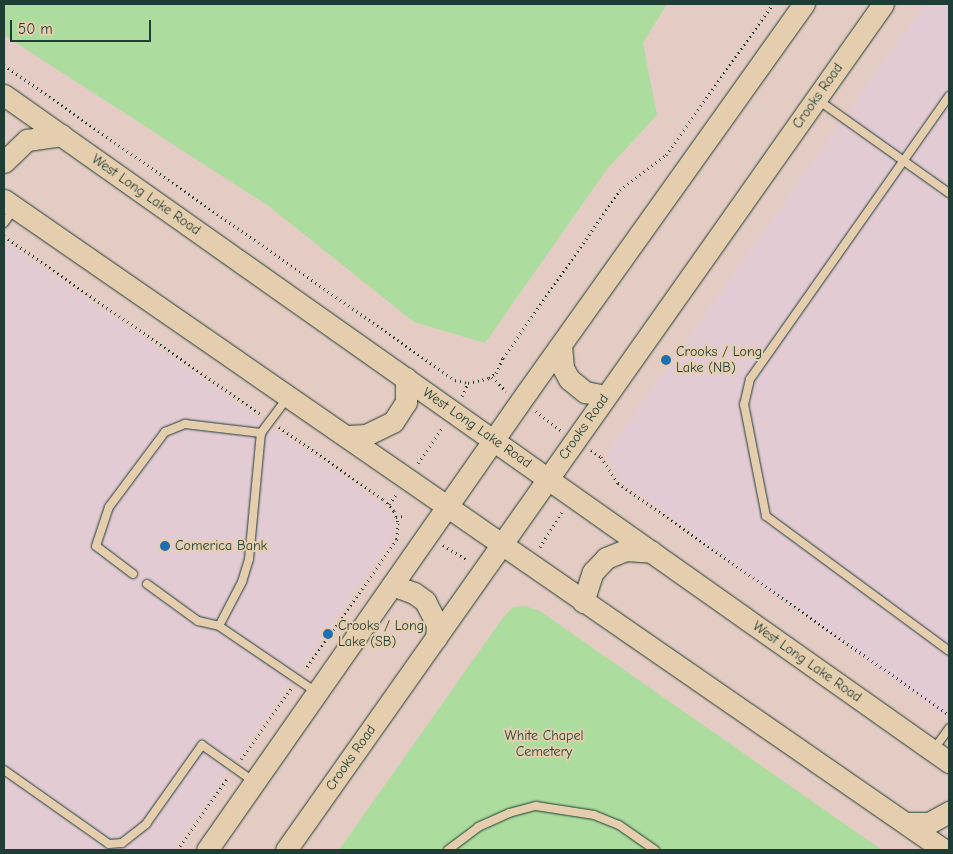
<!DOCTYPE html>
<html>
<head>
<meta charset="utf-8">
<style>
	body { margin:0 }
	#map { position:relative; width:953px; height:854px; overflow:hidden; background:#e4ccc4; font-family:"Comic Neue",sans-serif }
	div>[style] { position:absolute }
	.built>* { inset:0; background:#e3cbd4 }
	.green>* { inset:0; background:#acdd9e }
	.path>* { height:3px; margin-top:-1.5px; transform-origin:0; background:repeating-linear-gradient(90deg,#1f3d34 0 1px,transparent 0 5px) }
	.roads { filter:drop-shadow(0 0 1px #1f3d34) drop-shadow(0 0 1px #1f3d34) }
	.service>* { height:8px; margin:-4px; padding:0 4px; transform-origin:4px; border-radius:4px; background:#e5ceae }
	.secondary>* { height:21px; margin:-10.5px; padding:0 10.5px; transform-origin:10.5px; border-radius:10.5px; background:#e5ceae }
	.dots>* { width:14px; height:14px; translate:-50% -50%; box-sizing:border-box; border:2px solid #e5ceae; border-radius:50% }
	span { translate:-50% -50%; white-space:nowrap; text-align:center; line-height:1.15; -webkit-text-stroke:4px #e5ceae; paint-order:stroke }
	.street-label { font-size:14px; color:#1f3d34 }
	.poi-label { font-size:14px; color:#1f3d34 }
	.left { translate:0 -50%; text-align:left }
	.park-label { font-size:14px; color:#264539 }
	.frame { position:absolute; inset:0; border:5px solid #1f3d34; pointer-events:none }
	.scale { position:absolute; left:10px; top:20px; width:141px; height:22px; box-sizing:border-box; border:2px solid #1f3d34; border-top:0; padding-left:6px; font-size:15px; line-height:18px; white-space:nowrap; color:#1f3d34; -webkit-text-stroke:4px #e5ceae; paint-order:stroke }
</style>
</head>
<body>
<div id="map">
	<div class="built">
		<i style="clip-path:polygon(924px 4px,949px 4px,949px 719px,624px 484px,606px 454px)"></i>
		<i style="clip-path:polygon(4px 241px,380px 503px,392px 518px,394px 526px,389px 542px,172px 850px,4px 850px)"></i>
	</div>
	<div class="green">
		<i style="clip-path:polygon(4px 4px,667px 4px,643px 43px,657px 115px,607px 169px,485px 343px,414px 322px,270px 207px,4px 35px)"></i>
		<i style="clip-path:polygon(525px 606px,540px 611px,882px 850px,339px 850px,502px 619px,513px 607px)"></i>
	</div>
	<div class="path">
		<i style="left:4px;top:65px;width:550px;rotate:34.93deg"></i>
		<i style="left:455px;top:380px;width:13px;rotate:13deg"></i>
		<i style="left:468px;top:383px;width:22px;rotate:-13deg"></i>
		<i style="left:489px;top:378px;width:9px;rotate:-36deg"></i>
		<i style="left:496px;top:373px;width:17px;rotate:-65deg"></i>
		<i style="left:503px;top:358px;width:205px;rotate:-55.1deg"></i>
		<i style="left:620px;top:190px;width:58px;rotate:-37.3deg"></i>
		<i style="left:666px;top:155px;width:185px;rotate:-54.7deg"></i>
		<i style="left:4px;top:236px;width:312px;rotate:34.8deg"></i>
		<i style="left:492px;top:377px;width:20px;rotate:45deg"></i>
		<i style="left:462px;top:396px;width:14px;rotate:-65deg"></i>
		<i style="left:536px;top:411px;width:31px;rotate:38deg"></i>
		<i style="left:279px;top:427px;width:126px;rotate:34.7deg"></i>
		<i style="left:383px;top:499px;width:16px;rotate:47deg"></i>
		<i style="left:394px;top:511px;width:13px;rotate:72deg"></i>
		<i style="left:398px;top:523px;width:16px;rotate:94deg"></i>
		<i style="left:397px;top:539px;width:160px;rotate:125.1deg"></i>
		<i style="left:591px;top:450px;width:12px;rotate:35deg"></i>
		<i style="left:601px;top:457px;width:31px;rotate:57deg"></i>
		<i style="left:618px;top:483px;width:404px;rotate:35deg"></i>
		<i style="left:418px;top:463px;width:44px;rotate:-55.2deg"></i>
		<i style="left:389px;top:504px;width:11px;rotate:-52deg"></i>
		<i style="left:396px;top:517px;width:6px;rotate:-9deg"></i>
		<i style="left:443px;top:545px;width:28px;rotate:32deg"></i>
		<i style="left:540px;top:547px;width:41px;rotate:-57.8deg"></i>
		<i style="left:241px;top:759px;width:86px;rotate:-54.5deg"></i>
		<i style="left:177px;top:850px;width:87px;rotate:-54.8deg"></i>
	</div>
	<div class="roads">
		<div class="service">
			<i style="left:949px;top:96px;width:346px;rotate:125.1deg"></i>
			<i style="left:750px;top:379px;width:26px;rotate:103deg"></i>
			<i style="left:744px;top:404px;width:114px;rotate:78.9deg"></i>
			<i style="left:766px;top:516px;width:227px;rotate:36.4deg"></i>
			<i style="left:818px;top:100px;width:161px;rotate:35.4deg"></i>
			<i style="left:4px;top:223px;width:17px;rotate:-54deg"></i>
			<i style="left:133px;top:574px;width:46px;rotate:-142.9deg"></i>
			<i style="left:96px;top:546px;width:41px;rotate:-71.6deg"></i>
			<i style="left:109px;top:507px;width:94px;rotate:-53.3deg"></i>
			<i style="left:165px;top:432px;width:22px;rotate:-22deg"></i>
			<i style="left:185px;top:424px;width:77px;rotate:6.8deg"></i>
			<i style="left:147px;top:584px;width:63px;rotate:36deg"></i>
			<i style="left:198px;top:621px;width:22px;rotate:13deg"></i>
			<i style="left:219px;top:626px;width:117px;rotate:34.2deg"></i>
			<i style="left:219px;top:626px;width:50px;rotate:-62.4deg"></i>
			<i style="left:242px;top:582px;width:24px;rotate:-73deg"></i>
			<i style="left:249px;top:559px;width:127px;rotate:-84.6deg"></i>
			<i style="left:261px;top:433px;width:45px;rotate:-53.1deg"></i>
			<i style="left:934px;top:749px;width:26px;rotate:-54deg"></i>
			<i style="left:4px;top:770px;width:128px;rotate:35.2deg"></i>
			<i style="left:109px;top:844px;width:13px;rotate:-4deg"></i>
			<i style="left:122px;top:843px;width:31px;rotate:-38deg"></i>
			<i style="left:146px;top:824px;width:97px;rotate:-54.7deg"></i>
			<i style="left:202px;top:745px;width:62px;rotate:35.2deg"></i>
			<i style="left:448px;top:850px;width:38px;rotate:-37deg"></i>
			<i style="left:478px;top:827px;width:34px;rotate:-24deg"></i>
			<i style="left:509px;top:813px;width:28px;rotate:-15deg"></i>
			<i style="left:536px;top:806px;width:59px;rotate:8.8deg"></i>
			<i style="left:594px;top:815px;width:27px;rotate:22deg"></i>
			<i style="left:619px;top:825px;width:44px;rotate:34.8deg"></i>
		</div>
		<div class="secondary">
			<i style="left:4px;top:95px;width:1157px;rotate:35.22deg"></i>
			<i style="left:4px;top:162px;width:32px;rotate:-44deg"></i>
			<i style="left:27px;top:140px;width:35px;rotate:-8deg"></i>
			<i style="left:4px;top:200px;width:1143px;rotate:34.66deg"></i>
			<i style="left:561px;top:345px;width:23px;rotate:85deg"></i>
			<i style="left:563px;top:368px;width:13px;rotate:61deg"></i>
			<i style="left:569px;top:379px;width:21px;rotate:39deg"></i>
			<i style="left:585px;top:392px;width:20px;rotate:11deg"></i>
			<i style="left:348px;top:436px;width:18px;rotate:-3deg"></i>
			<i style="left:366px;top:435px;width:30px;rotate:-26deg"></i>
			<i style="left:393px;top:422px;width:24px;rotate:-57deg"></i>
			<i style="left:406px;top:402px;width:24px;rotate:-90deg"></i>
			<i style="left:392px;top:585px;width:23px;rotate:20deg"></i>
			<i style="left:414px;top:593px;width:14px;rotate:36deg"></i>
			<i style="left:425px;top:601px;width:27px;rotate:63deg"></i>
			<i style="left:437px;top:625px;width:13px;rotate:94deg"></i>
			<i style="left:583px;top:602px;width:32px;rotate:-72deg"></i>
			<i style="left:593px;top:572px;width:19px;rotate:-47deg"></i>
			<i style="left:606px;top:558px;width:22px;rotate:-22deg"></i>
			<i style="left:626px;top:550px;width:26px;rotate:4deg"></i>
			<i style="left:906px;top:823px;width:23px"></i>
			<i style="left:929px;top:823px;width:23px;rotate:-29deg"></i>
			<i style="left:207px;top:850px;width:559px;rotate:-55.06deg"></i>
			<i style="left:527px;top:392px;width:477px;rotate:-54.5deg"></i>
			<i style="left:286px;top:850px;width:1035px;rotate:-54.79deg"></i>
		</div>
	</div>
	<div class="dots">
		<i style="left:666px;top:360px;background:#1f6fb2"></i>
		<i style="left:165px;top:546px;background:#1f6fb2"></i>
		<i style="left:328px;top:634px;background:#1f6fb2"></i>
	</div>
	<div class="street-label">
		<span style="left:818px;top:96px;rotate:-55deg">Crooks Road</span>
		<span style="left:146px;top:195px;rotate:35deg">West Long Lake Road</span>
		<span style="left:584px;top:427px;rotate:-55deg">Crooks Road</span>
		<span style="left:477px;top:428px;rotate:35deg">West Long Lake Road</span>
		<span style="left:807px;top:662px;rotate:35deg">West Long Lake Road</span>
		<span style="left:351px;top:758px;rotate:-55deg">Crooks Road</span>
	</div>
	<div class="poi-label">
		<span class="left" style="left:676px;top:360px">Crooks / Long<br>Lake (NB)</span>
		<span class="left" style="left:175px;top:546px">Comerica Bank</span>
		<span class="left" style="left:338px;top:634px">Crooks / Long<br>Lake (SB)</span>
	</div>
	<div class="park-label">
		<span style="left:544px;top:744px">White Chapel<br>Cemetery</span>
	</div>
	<div class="frame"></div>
	<div class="scale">50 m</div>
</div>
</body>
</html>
